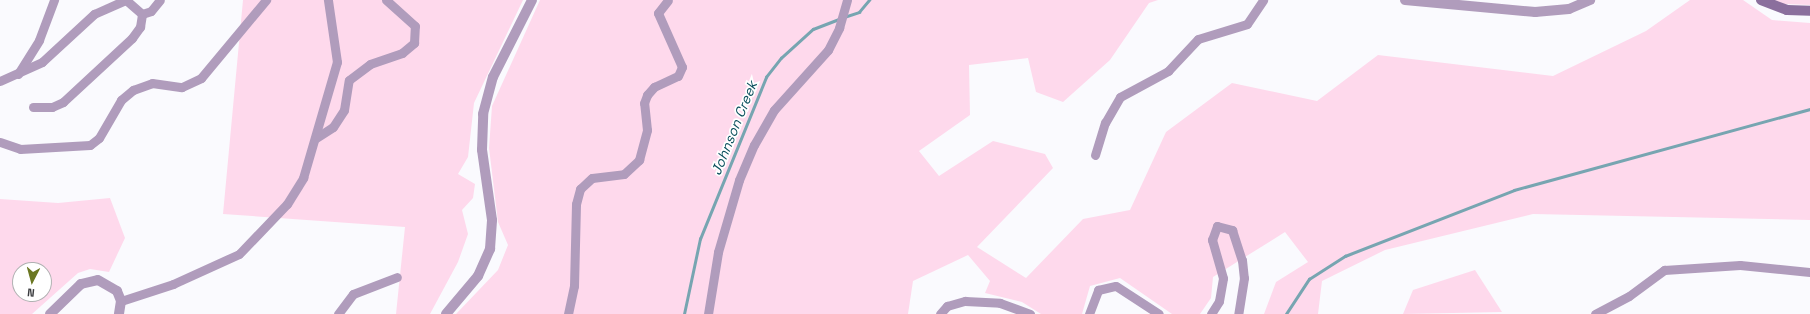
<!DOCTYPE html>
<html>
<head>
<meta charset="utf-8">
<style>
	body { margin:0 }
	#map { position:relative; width:1810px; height:314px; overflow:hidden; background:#fafafe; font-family:"Space Grotesk",sans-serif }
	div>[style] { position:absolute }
	.green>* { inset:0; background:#fed9ec }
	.stream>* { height:2.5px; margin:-1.25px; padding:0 1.25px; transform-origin:1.25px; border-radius:1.25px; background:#77a5b1 }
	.minor>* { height:9px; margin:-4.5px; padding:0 4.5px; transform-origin:4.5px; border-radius:4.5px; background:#b09cbc }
	.tertiary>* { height:10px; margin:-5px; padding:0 5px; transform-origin:5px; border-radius:5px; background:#b09cbc }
	.secondary>* { height:10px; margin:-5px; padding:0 5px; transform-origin:5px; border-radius:5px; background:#8b6f9d }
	span { translate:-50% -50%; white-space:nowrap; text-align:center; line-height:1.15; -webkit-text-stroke:3.5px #fff; paint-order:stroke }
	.water-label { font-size:14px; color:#0d505e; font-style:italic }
	.north { position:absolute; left:12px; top:262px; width:40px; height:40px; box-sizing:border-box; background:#fff; border:1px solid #b0b1b2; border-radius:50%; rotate:186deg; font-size:11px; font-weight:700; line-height:16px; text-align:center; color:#3a3b3e }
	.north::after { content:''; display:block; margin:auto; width:14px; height:18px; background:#6b7722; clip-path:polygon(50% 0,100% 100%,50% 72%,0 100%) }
</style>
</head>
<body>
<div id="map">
	<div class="green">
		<i style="clip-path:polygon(243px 0,523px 0,474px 103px,468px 157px,458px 174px,475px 184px,473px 198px,462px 210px,468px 234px,458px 262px,430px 314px,396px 314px,405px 227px,223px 214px)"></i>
		<i style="clip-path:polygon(540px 0,1158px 0,1149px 3px,1110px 60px,1063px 102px,1036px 92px,1028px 58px,969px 65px,970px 115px,919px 151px,939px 176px,993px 141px,1045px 154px,1053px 168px,977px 247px,1026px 278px,1083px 219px,1130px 210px,1166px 132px,1232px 83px,1317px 101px,1378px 55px,1553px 76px,1646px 31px,1690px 0,1743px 0,1772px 20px,1810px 23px,1810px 220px,1533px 214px,1385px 250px,1322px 281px,1318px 314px,1264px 314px,1276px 282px,1308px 262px,1285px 232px,1213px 277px,1211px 298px,1200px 314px,1172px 314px,1120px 278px,1090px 286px,1082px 314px,1041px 314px,1022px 302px,985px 293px,990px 281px,968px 255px,913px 281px,908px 314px,456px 314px,498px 270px,508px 245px,498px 222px,489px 148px,492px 106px)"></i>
		<i style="clip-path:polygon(1775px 0,1810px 0,1810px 5px,1784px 4px)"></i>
		<i style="clip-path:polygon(evenodd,110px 198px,125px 238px,109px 272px,90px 269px,78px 273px,32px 314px,0 314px,0 199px,58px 203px,110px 198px,20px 270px,44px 270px,44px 294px,20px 294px,20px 270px)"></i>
		<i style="clip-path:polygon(1475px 270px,1502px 312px,1403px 314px,1413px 290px)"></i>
	</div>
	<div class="stream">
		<i style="left:844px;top:17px;width:16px;rotate:-18deg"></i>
		<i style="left:859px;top:12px;width:16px;rotate:-50deg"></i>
		<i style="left:684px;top:314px;width:77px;rotate:-78deg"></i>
		<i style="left:700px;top:239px;width:175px;rotate:-67.8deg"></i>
		<i style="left:766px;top:77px;width:24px;rotate:-52deg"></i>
		<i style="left:781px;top:58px;width:43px;rotate:-42.2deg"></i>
		<i style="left:813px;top:29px;width:28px;rotate:-21deg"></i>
		<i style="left:1286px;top:314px;width:42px;rotate:-56.7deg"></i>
		<i style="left:1309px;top:279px;width:43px;rotate:-32.6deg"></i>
		<i style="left:1345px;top:256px;width:181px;rotate:-21.3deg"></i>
		<i style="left:1514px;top:190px;width:307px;rotate:-15.3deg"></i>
	</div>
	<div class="minor">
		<i style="left:126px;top:0;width:21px;rotate:41deg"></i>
		<i style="left:18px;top:74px;width:40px;rotate:-58deg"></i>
		<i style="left:39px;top:40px;width:43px;rotate:-69.4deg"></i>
		<i style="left:0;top:81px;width:46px;rotate:-24.3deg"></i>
		<i style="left:42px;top:62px;width:71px;rotate:-42.7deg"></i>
		<i style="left:94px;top:14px;width:35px;rotate:-24deg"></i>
		<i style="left:33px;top:107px;width:19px"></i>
		<i style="left:52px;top:107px;width:12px;rotate:-24deg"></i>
		<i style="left:63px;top:102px;width:94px;rotate:-42.8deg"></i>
		<i style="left:132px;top:38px;width:14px;rotate:-54deg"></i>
		<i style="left:140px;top:27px;width:13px;rotate:-81deg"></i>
		<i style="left:142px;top:14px;width:9px;rotate:-18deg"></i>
		<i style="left:151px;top:11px;width:14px;rotate:-51deg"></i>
		<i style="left:316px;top:138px;width:20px;rotate:-33deg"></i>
		<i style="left:333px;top:127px;width:20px;rotate:-57deg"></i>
		<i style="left:344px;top:110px;width:30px;rotate:-81deg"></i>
		<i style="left:349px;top:80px;width:26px;rotate:-37deg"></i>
		<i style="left:370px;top:64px;width:34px;rotate:-19deg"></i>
		<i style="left:402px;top:53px;width:16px;rotate:-40deg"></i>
		<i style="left:414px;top:43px;width:17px;rotate:-87deg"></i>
		<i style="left:415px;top:26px;width:39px;rotate:-138deg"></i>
		<i style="left:0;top:142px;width:21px;rotate:19deg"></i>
		<i style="left:20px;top:149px;width:70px;rotate:-3.3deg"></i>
		<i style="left:90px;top:145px;width:11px;rotate:-38deg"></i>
		<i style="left:99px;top:138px;width:44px;rotate:-59.9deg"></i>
		<i style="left:121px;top:100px;width:16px;rotate:-40deg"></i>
		<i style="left:133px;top:90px;width:20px;rotate:-20deg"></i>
		<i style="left:152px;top:83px;width:30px;rotate:8deg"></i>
		<i style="left:182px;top:87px;width:21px;rotate:-25deg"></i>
		<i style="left:201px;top:78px;width:102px;rotate:-50.2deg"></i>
		<i style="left:1095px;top:155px;width:34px;rotate:-73deg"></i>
		<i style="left:1105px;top:123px;width:30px;rotate:-60deg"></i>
		<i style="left:1120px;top:97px;width:55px;rotate:-28.4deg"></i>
		<i style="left:1168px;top:71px;width:44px;rotate:-46.8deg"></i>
		<i style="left:1198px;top:39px;width:51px;rotate:-17deg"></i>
		<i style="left:1247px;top:24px;width:29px;rotate:-56deg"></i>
		<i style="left:121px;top:301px;width:55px;rotate:-18.1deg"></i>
		<i style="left:173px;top:284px;width:72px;rotate:-24.4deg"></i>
		<i style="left:239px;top:254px;width:69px;rotate:-46.2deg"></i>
		<i style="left:287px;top:204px;width:31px;rotate:-58deg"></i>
		<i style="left:303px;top:178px;width:121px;rotate:-73.7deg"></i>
		<i style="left:337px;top:62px;width:63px;rotate:-98.3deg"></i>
		<i style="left:338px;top:314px;width:25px;rotate:-53deg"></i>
		<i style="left:353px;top:294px;width:47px;rotate:-21.1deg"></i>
		<i style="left:568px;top:314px;width:29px;rotate:-78deg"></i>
		<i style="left:574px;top:286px;width:82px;rotate:-88.6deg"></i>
		<i style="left:576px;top:204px;width:16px;rotate:-75deg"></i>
		<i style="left:580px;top:189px;width:16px;rotate:-43deg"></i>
		<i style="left:592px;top:178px;width:32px;rotate:-7deg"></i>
		<i style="left:624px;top:174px;width:21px;rotate:-43deg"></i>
		<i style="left:639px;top:160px;width:31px;rotate:-75deg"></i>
		<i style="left:647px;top:130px;width:27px;rotate:-96deg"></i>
		<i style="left:644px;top:103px;width:9px;rotate:-69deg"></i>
		<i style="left:647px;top:95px;width:11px;rotate:-49deg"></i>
		<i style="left:654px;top:87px;width:26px;rotate:-25deg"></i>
		<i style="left:678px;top:76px;width:10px;rotate:-66deg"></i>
		<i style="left:682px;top:67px;width:59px;rotate:-114deg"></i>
		<i style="left:658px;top:13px;width:16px;rotate:-52deg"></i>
		<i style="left:708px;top:314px;width:63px;rotate:-80.8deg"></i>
		<i style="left:718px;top:252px;width:75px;rotate:-73.7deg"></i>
		<i style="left:739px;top:180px;width:38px;rotate:-67deg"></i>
		<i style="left:754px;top:145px;width:40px;rotate:-60.3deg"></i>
		<i style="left:774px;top:110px;width:81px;rotate:-48deg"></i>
		<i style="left:828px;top:50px;width:25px;rotate:-63deg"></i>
		<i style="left:839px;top:28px;width:29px;rotate:-74deg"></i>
		<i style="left:940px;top:314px;width:11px;rotate:-49deg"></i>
		<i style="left:947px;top:306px;width:19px;rotate:-16deg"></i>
		<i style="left:965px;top:301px;width:35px;rotate:3deg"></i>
		<i style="left:1000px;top:303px;width:32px;rotate:20deg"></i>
		<i style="left:1089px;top:314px;width:26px;rotate:-69deg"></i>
		<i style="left:1098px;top:290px;width:18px;rotate:-13deg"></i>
		<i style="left:1116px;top:286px;width:51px;rotate:33.1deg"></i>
		<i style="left:1211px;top:314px;width:15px;rotate:-58deg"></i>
		<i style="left:1219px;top:301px;width:23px;rotate:-80deg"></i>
		<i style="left:1223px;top:278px;width:40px;rotate:-106deg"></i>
		<i style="left:1212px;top:240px;width:15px;rotate:-70deg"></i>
		<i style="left:1217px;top:226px;width:16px;rotate:15deg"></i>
		<i style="left:1232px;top:230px;width:32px;rotate:72deg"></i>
		<i style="left:1242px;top:260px;width:18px;rotate:84deg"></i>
		<i style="left:1244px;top:278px;width:36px;rotate:99deg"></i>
		<i style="left:1595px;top:314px;width:38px;rotate:-28deg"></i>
		<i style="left:1629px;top:296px;width:44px;rotate:-36.6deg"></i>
		<i style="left:1664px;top:270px;width:76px;rotate:-3.8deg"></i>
		<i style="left:1740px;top:265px;width:70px;rotate:5.7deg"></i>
	</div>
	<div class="tertiary">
		<i style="left:1405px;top:0;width:131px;rotate:5.3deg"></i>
		<i style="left:1535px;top:12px;width:34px;rotate:-5deg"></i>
		<i style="left:1569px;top:9px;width:23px;rotate:-23deg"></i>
		<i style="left:50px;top:314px;width:43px;rotate:-44.1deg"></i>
		<i style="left:81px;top:284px;width:17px;rotate:-13deg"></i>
		<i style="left:98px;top:280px;width:22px;rotate:30deg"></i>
		<i style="left:117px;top:291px;width:11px;rotate:68deg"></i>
		<i style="left:121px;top:301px;width:13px;rotate:99deg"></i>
		<i style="left:446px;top:314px;width:50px;rotate:-49.9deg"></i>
		<i style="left:478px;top:276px;width:30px;rotate:-66deg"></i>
		<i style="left:490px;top:249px;width:29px;rotate:-86deg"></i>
		<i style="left:492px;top:220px;width:71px;rotate:-98.1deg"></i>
		<i style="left:482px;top:150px;width:36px;rotate:-88deg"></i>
		<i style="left:483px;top:114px;width:38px;rotate:-75deg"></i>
		<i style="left:493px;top:77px;width:86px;rotate:-63.1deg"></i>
	</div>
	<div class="secondary">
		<i style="left:1761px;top:0;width:28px;rotate:21deg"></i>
		<i style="left:1787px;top:10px;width:23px;rotate:2deg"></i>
	</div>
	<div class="water-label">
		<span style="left:734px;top:128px;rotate:-68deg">Johnson Creek</span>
	</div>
	<div class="north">N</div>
</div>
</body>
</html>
